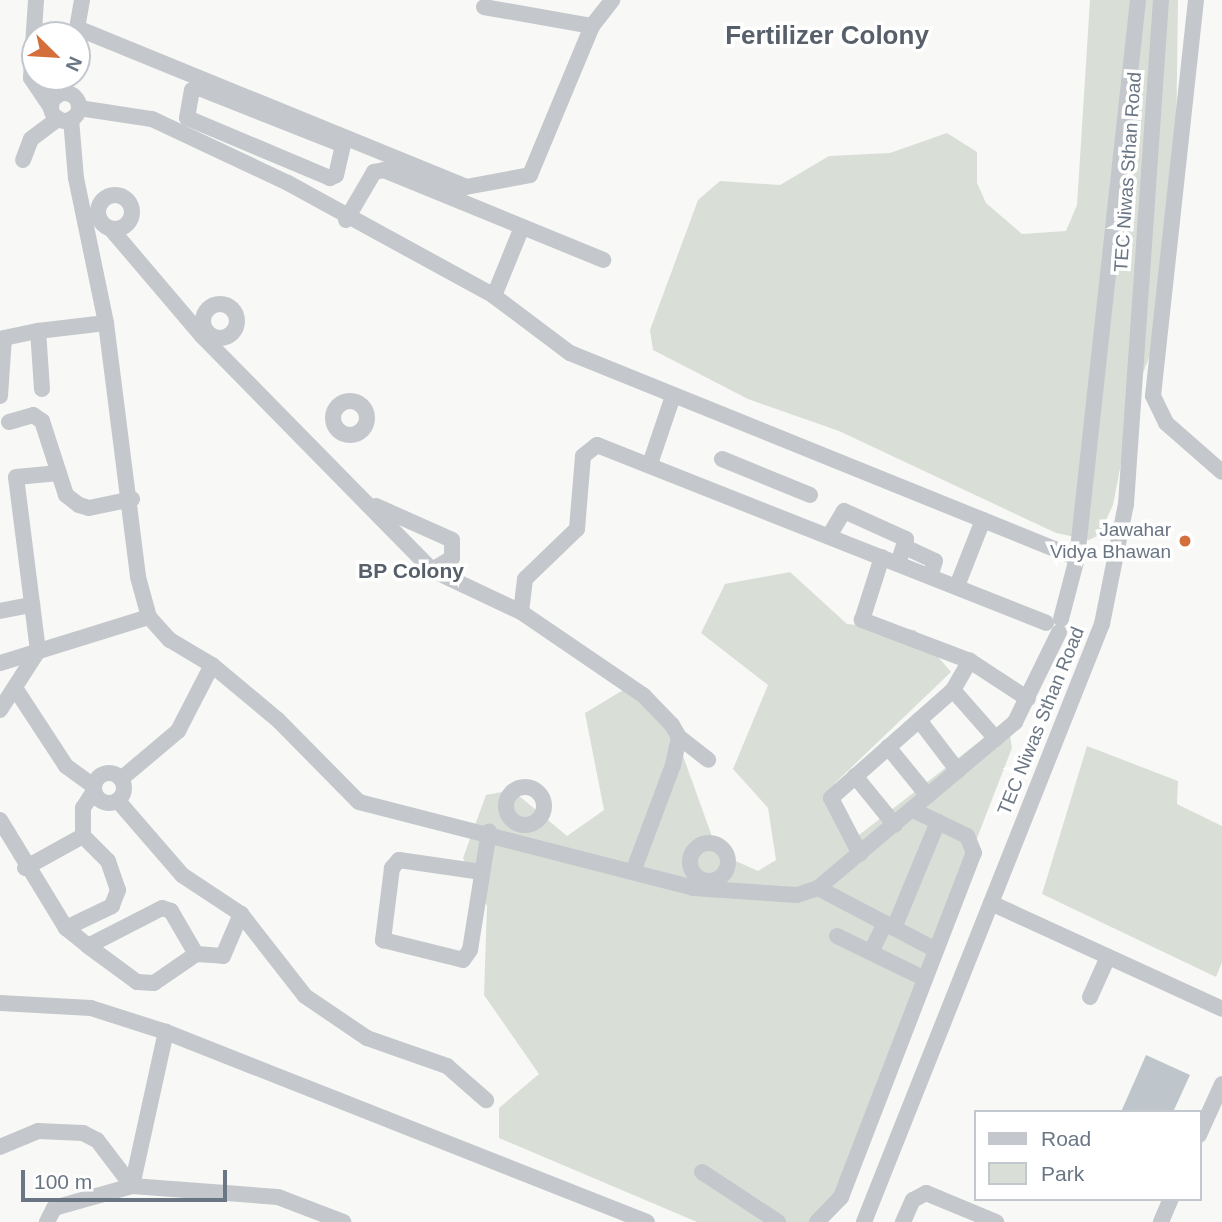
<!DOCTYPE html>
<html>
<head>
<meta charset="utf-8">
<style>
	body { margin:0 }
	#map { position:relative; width:1222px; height:1222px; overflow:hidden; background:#f8f8f6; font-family:Arial,sans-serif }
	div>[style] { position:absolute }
	.green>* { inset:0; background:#d9dfd7 }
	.water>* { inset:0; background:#bec6cb }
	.minor>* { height:16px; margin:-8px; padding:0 8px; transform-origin:8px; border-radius:8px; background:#c4c7cb }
	.minor>.ring { margin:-8px; padding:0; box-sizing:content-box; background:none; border:16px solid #c4c7cb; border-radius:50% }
	.dots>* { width:19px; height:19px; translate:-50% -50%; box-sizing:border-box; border:4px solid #fff; border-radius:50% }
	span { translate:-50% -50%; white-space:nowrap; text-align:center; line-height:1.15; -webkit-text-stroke:7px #fff; paint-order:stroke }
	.street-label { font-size:19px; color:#6a7684 }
	.poi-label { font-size:19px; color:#6a7684 }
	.right { translate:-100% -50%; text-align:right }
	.neighbourhood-label { font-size:21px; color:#57606a; font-weight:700 }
	.district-label { font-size:26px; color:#57606a; font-weight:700 }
	.legend { position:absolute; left:974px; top:1110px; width:228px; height:91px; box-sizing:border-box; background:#fff; border:2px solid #c3c8ce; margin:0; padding:9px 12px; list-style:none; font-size:21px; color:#6a7684 }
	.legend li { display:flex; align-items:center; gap:14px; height:35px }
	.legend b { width:35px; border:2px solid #c3c8ce }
	.north { position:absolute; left:21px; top:21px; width:70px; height:70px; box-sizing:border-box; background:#fff; border:2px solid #c3c8ce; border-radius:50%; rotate:114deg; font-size:19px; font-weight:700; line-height:28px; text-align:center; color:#6a7684 }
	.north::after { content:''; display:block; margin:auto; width:24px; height:32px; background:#d46e3a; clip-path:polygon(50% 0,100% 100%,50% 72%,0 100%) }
	.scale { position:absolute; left:21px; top:1170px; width:206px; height:32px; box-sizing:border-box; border:4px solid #6a7684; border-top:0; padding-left:9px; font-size:21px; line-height:24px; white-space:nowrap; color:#6a7684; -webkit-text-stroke:5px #fff; paint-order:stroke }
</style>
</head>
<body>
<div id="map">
	<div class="green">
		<i style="clip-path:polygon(1090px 0,1178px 0,1176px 146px,1150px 355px,1134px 396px,1113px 505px,1099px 535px,1089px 540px,1056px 533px,839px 431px,748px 399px,653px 350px,650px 330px,698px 200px,720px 181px,780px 185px,829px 156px,890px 153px,947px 133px,977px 152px,977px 183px,986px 203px,1022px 234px,1066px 231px,1077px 205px)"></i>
		<i style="clip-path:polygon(790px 572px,847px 624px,915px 630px,951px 672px,834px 784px,850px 842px,989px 734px,1009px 729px,1012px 748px,828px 1222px,697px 1222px,499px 1138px,499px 1108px,539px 1074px,484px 995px,487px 906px,463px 858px,486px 795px,512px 790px,567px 836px,604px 810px,585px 713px,625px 689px,669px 717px,718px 853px,758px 871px,776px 860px,768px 808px,733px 769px,768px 685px,701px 633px,725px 584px)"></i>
		<i style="clip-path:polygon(1087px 746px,1178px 781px,1177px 804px,1222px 826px,1222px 962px,1216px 977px,1042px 894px)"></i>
	</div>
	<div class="water">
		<i style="clip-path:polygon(1146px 1055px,1190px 1075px,1173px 1112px,1121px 1112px)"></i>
	</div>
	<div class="minor">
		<i style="left:36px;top:0;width:78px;rotate:93.7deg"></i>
		<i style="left:31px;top:78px;width:36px;rotate:56deg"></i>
		<i style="left:82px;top:0;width:28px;rotate:100deg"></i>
		<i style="left:77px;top:28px;width:420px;rotate:22.2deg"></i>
		<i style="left:466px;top:187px;width:65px;rotate:-10.6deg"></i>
		<i style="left:530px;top:175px;width:161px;rotate:-67.4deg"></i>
		<i style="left:1196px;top:0;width:398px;rotate:96.2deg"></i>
		<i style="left:1153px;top:396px;width:30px;rotate:64deg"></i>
		<i style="left:1166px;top:423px;width:74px;rotate:41.2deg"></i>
		<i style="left:484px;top:7px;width:110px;rotate:10deg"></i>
		<i style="left:592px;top:26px;width:33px;rotate:-52deg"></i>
		<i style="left:44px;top:77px;width:23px;rotate:59deg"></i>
		<i style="left:199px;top:88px;width:155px;rotate:21.6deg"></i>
		<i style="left:343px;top:145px;width:31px;rotate:103deg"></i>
		<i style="left:336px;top:175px;width:7px;rotate:153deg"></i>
		<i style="left:330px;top:178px;width:155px;rotate:-157.2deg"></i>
		<i style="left:187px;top:118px;width:28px;rotate:-80deg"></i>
		<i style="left:192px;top:90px;width:7px;rotate:-16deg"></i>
		<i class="ring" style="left:51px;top:93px;width:12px;height:12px"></i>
		<i style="left:79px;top:108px;width:74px;rotate:8.6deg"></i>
		<i style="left:152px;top:119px;width:150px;rotate:25.2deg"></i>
		<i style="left:288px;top:183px;width:235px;rotate:28.7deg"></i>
		<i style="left:494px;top:296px;width:95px;rotate:36.9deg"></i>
		<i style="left:570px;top:353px;width:547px;rotate:22.02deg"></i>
		<i style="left:71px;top:119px;width:59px;rotate:85.2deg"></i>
		<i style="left:76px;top:178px;width:148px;rotate:78.3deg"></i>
		<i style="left:106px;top:323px;width:256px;rotate:82.8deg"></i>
		<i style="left:138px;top:577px;width:41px;rotate:74.6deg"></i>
		<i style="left:149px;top:617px;width:31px;rotate:48deg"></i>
		<i style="left:170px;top:640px;width:49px;rotate:30.8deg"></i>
		<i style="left:212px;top:665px;width:86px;rotate:39.8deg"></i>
		<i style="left:278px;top:720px;width:115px;rotate:45.4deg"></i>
		<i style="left:359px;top:802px;width:345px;rotate:14.4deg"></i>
		<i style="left:693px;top:888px;width:104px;rotate:3.9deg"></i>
		<i style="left:797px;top:895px;width:22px;rotate:-18deg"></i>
		<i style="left:818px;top:888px;width:258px;rotate:-40.1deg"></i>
		<i style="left:1015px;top:722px;width:100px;rotate:-63.9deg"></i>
		<i style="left:23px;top:160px;width:22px;rotate:-69deg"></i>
		<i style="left:31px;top:139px;width:34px;rotate:-37deg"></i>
		<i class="ring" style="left:98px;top:195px;width:18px;height:18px"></i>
		<i style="left:346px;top:220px;width:56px;rotate:-59.7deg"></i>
		<i style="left:374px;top:172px;width:10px;rotate:-11deg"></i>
		<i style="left:384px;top:170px;width:237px;rotate:22.3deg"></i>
		<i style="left:111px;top:229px;width:140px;rotate:49.6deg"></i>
		<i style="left:202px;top:336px;width:328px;rotate:45.5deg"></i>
		<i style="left:432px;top:570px;width:98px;rotate:25.3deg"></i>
		<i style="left:521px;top:612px;width:149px;rotate:34.3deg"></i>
		<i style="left:644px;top:696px;width:40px;rotate:46deg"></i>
		<i style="left:672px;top:725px;width:14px;rotate:60deg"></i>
		<i style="left:679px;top:737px;width:29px;rotate:102deg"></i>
		<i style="left:673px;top:765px;width:114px;rotate:110.5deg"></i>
		<i style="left:494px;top:296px;width:74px;rotate:-67.9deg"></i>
		<i class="ring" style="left:203px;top:304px;width:18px;height:18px"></i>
		<i style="left:42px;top:389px;width:58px;rotate:-93.9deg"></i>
		<i style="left:38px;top:331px;width:68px;rotate:-6.7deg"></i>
		<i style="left:0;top:396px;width:58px;rotate:-86.1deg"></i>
		<i style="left:4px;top:338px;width:35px;rotate:-12deg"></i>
		<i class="ring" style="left:333px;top:401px;width:18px;height:18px"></i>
		<i style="left:9px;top:422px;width:25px;rotate:-16deg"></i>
		<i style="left:33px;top:415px;width:11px;rotate:34deg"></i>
		<i style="left:42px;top:421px;width:78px;rotate:72deg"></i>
		<i style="left:66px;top:495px;width:16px;rotate:38deg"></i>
		<i style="left:79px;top:505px;width:10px;rotate:17deg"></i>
		<i style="left:89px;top:508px;width:44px;rotate:-11.8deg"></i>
		<i style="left:722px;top:459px;width:95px;rotate:22.2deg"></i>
		<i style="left:650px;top:464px;width:72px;rotate:-71.3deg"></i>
		<i style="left:376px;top:506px;width:83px;rotate:24.1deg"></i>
		<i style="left:452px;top:540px;width:18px;rotate:90deg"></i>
		<i style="left:452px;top:558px;width:23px;rotate:149deg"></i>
		<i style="left:829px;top:536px;width:29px;rotate:-59deg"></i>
		<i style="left:844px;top:511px;width:68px;rotate:24.3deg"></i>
		<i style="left:906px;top:539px;width:25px;rotate:108deg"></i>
		<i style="left:905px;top:547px;width:33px;rotate:25deg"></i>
		<i style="left:935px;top:561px;width:16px;rotate:108deg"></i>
		<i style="left:957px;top:586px;width:71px;rotate:-68.5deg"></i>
		<i style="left:0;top:611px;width:33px;rotate:-11deg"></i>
		<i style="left:521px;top:612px;width:33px;rotate:-83deg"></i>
		<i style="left:525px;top:579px;width:72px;rotate:-43.9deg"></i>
		<i style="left:577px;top:529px;width:73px;rotate:-85.3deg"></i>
		<i style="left:583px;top:456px;width:18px;rotate:-38deg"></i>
		<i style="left:597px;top:445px;width:483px;rotate:21.6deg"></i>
		<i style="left:1061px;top:619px;width:63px;rotate:-75.3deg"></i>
		<i style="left:1077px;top:558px;width:561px;rotate:-83.76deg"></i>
		<i style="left:970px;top:661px;width:69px;rotate:33.2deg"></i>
		<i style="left:0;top:663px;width:156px;rotate:-17.2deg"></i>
		<i style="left:15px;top:688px;width:93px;rotate:56.8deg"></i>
		<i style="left:66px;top:766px;width:34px;rotate:36deg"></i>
		<i style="left:953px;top:690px;width:65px;rotate:48.7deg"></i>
		<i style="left:0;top:710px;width:70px;rotate:-57.2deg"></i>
		<i style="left:38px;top:651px;width:175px;rotate:-97.2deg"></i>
		<i style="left:16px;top:477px;width:43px;rotate:-5.3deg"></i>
		<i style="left:919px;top:720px;width:64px;rotate:52.6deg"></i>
		<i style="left:679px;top:737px;width:37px;rotate:38deg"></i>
		<i style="left:888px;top:747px;width:63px;rotate:50.8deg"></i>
		<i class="ring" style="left:94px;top:773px;width:14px;height:14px"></i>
		<i style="left:855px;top:776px;width:63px;rotate:50.8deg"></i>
		<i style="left:121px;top:779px;width:75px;rotate:-40.1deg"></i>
		<i style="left:178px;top:731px;width:74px;rotate:-62.7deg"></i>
		<i class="ring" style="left:506px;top:787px;width:22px;height:22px"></i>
		<i style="left:118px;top:801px;width:98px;rotate:49.1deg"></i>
		<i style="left:182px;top:875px;width:71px;rotate:33.5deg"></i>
		<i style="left:241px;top:914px;width:104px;rotate:52deg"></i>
		<i style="left:305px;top:996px;width:75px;rotate:34.1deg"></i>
		<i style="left:367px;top:1038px;width:85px;rotate:19.3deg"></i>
		<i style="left:447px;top:1066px;width:52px;rotate:41.1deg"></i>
		<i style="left:0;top:820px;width:127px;rotate:58.6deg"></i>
		<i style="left:66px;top:928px;width:28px;rotate:39deg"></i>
		<i style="left:88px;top:946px;width:61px;rotate:36.3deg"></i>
		<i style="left:137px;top:982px;width:17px;rotate:3deg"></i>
		<i style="left:154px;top:983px;width:51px;rotate:-34.6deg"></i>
		<i style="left:196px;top:954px;width:50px;rotate:-120.2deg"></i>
		<i style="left:171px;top:911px;width:9px;rotate:-162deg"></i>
		<i style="left:162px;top:908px;width:83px;rotate:152.8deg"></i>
		<i style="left:83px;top:836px;width:28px;rotate:-90deg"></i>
		<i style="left:83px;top:808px;width:20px;rotate:-57deg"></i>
		<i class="ring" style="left:690px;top:843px;width:22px;height:22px"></i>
		<i style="left:860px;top:854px;width:63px;rotate:-117.4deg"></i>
		<i style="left:831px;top:798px;width:163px;rotate:-41.5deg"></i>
		<i style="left:953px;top:690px;width:34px;rotate:-60deg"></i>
		<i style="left:970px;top:661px;width:116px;rotate:-159.2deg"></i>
		<i style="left:862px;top:620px;width:66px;rotate:-72.4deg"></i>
		<i style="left:25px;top:868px;width:66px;rotate:-28.9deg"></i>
		<i style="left:83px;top:836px;width:35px;rotate:45deg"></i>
		<i style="left:108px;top:861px;width:31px;rotate:71deg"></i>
		<i style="left:118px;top:890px;width:17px;rotate:111deg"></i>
		<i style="left:112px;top:906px;width:51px;rotate:154.4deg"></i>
		<i style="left:482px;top:872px;width:84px;rotate:-171.8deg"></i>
		<i style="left:399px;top:860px;width:11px;rotate:131deg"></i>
		<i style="left:392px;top:868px;width:73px;rotate:97.1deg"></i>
		<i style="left:383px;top:940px;width:82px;rotate:14deg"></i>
		<i style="left:463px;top:960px;width:12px;rotate:-55deg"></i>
		<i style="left:470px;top:950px;width:120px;rotate:-80.9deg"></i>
		<i style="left:818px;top:888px;width:133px;rotate:27.7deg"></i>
		<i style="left:991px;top:903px;width:254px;rotate:24.6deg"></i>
		<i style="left:894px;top:928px;width:115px;rotate:-67.5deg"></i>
		<i style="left:837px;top:936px;width:87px;rotate:26deg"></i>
		<i style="left:871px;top:952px;width:32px;rotate:-64deg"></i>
		<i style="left:196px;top:954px;width:27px;rotate:4deg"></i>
		<i style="left:223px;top:956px;width:46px;rotate:-66.8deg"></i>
		<i style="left:1090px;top:997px;width:44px;rotate:-65.8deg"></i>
		<i style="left:0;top:1003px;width:91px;rotate:3.1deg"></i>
		<i style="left:91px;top:1008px;width:79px;rotate:17.7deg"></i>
		<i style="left:166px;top:1032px;width:517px;rotate:21.55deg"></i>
		<i style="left:1199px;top:1135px;width:56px;rotate:-65.7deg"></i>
		<i style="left:0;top:1147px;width:41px;rotate:-22.8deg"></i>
		<i style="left:38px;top:1131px;width:45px;rotate:2.5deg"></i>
		<i style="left:83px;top:1133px;width:16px;rotate:27deg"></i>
		<i style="left:97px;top:1140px;width:58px;rotate:52.7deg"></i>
		<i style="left:702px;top:1172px;width:91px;rotate:33.3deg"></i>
		<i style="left:132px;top:1186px;width:158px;rotate:-77.6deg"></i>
		<i style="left:47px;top:1222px;width:16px;rotate:-63deg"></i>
		<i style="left:54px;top:1208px;width:81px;rotate:-15.8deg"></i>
		<i style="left:132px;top:1186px;width:146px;rotate:4.3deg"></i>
		<i style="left:278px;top:1197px;width:70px;rotate:21deg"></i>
		<i style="left:817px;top:1222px;width:35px;rotate:-46deg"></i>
		<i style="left:841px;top:1197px;width:369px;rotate:-68.9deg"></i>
		<i style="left:974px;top:853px;width:18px;rotate:-112deg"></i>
		<i style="left:967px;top:836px;width:60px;rotate:-154.3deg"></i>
		<i style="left:864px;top:1222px;width:644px;rotate:-68.3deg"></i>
		<i style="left:1102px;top:624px;width:122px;rotate:-78.7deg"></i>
		<i style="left:1126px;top:504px;width:505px;rotate:-86.03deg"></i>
		<i style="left:903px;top:1222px;width:24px;rotate:-66deg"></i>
		<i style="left:913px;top:1200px;width:15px;rotate:-28deg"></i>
		<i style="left:926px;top:1193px;width:76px;rotate:22.5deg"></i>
		<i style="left:1161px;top:1222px;width:25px;rotate:-67deg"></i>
	</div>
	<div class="dots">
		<i style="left:1185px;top:541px;background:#d46e3a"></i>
	</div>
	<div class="street-label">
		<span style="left:1128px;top:172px;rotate:-86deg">TEC Niwas Sthan Road</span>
		<span style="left:1041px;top:721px;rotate:-68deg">TEC Niwas Sthan Road</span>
	</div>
	<div class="poi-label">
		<span class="right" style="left:1171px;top:541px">Jawahar<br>Vidya Bhawan</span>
	</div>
	<div class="neighbourhood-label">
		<span style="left:411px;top:571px">BP Colony</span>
	</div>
	<div class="district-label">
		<span style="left:827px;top:36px">Fertilizer Colony</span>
	</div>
	<ul class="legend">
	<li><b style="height:9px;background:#c4c7cb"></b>Road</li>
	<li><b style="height:19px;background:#d9dfd7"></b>Park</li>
	</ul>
	<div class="north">N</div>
	<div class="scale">100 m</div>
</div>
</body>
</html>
